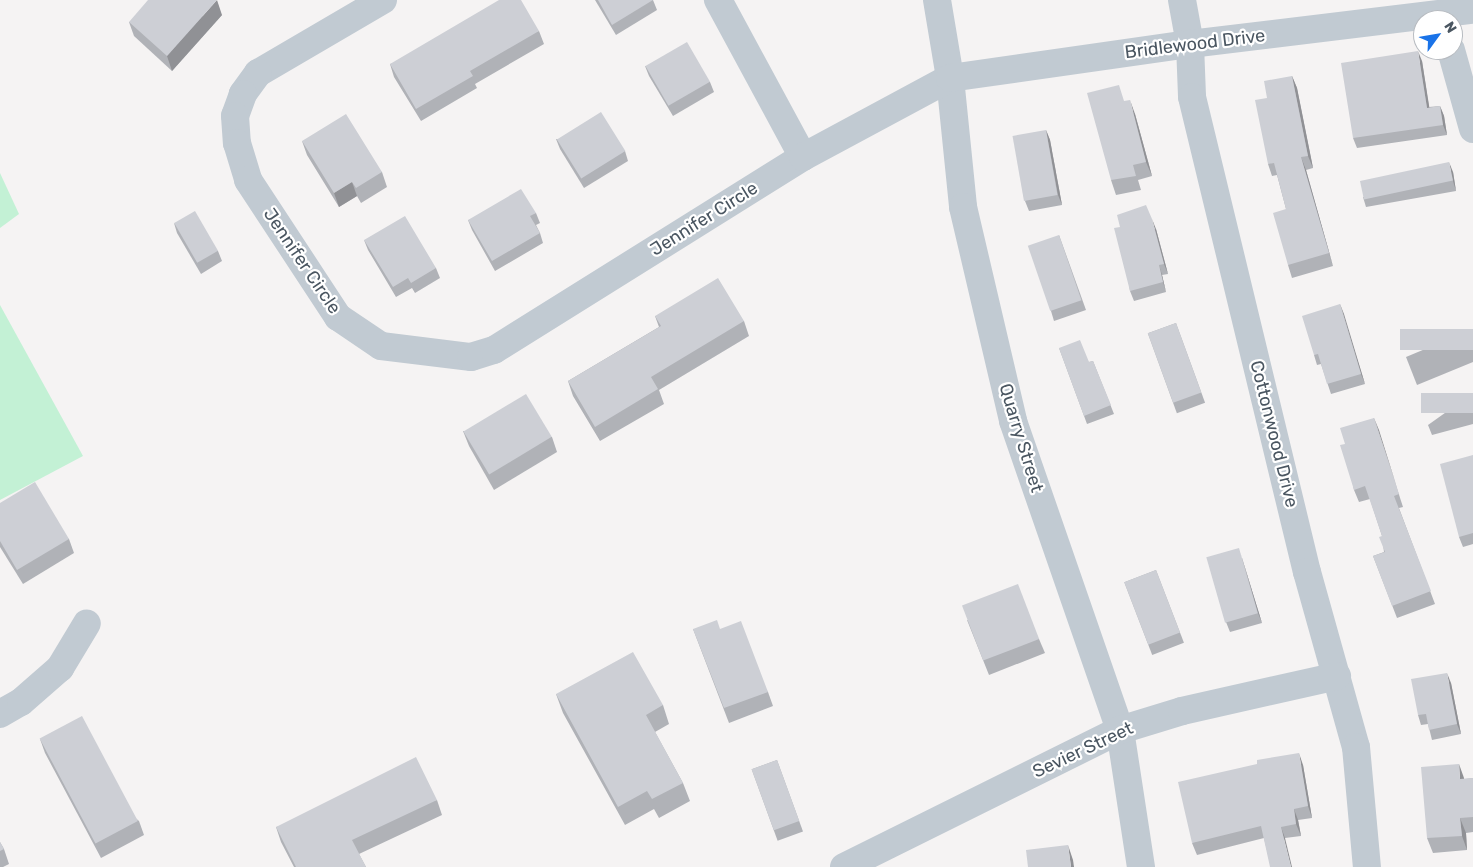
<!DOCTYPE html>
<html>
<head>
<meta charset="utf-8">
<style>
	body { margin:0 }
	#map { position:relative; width:1473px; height:867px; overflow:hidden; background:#f5f3f3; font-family:Rubik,sans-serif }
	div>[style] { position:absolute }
	.green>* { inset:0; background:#c3f1d5 }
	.minor>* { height:28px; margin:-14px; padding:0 14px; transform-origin:14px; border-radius:14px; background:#c1cad2 }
	.wall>* { inset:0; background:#b0b2b7; transform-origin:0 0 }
	.shaded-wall>* { inset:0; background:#909195 }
	.building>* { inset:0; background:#cdcfd5; transform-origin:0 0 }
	span { translate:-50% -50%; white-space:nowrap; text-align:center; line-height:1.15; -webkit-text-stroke:4.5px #fff; paint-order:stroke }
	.street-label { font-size:18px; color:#4a5661 }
	.north { position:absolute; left:1413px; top:10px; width:50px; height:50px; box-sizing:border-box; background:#fff; border:1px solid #b7bbc0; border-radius:50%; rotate:58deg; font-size:14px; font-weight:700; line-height:20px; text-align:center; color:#4a5661 }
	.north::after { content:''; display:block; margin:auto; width:18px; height:22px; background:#1a73e8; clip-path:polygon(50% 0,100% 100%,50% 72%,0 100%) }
</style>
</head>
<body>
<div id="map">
	<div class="green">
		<i style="clip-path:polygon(0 173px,19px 214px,0 228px)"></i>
		<i style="clip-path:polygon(0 305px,83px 456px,0 500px)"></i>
	</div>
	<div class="minor">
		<i style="left:383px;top:0;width:145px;rotate:149.7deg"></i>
		<i style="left:258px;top:73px;width:26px;rotate:126deg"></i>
		<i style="left:243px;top:94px;width:23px;rotate:110deg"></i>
		<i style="left:235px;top:116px;width:27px;rotate:86deg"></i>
		<i style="left:237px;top:143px;width:39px;rotate:73deg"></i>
		<i style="left:248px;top:180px;width:164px;rotate:56.7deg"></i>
		<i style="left:338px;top:317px;width:52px;rotate:34deg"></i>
		<i style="left:381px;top:346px;width:91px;rotate:7deg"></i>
		<i style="left:471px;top:357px;width:24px;rotate:-17deg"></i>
		<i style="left:494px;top:350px;width:364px;rotate:-32deg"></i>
		<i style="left:803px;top:157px;width:179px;rotate:-118.4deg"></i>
		<i style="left:937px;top:0;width:79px;rotate:80.5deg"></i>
		<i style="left:950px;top:78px;width:130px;rotate:84.2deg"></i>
		<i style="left:963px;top:207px;width:220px;rotate:76.8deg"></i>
		<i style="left:1013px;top:421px;width:327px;rotate:70.9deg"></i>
		<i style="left:1120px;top:730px;width:139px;rotate:81.3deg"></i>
		<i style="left:1182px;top:0;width:45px;rotate:79.7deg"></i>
		<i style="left:1190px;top:44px;width:53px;rotate:87.8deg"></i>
		<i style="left:1192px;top:97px;width:489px;rotate:76.4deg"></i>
		<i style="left:1307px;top:572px;width:182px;rotate:74.4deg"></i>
		<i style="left:1356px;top:747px;width:121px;rotate:84.8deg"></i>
		<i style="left:1451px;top:50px;width:82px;rotate:74.4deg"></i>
		<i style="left:803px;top:157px;width:167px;rotate:-28.3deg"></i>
		<i style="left:950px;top:78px;width:242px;rotate:-8.1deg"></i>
		<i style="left:1190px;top:44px;width:285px;rotate:-6.9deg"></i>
		<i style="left:0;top:714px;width:24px;rotate:-30deg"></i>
		<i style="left:21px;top:702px;width:52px;rotate:-41.1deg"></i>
		<i style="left:60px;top:668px;width:52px;rotate:-59deg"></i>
		<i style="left:844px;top:867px;width:308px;rotate:-26.4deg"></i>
		<i style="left:1120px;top:730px;width:65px;rotate:-17deg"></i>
		<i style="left:1182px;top:711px;width:159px;rotate:-12.7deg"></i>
	</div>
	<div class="wall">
		<i style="clip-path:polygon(595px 0,653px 0,657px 10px,616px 35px)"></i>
		<i style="clip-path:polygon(222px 15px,172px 71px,134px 36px,129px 22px)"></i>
		<i style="clip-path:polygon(539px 31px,544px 44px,475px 84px,477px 88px,421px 121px,394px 77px,390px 64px)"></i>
		<i style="clip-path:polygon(1422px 61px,1429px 107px,1440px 106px,1444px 116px,1447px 135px,1357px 148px,1353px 138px)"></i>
		<i style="clip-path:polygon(645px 66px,710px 82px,714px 92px,673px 116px,649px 76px)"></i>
		<i style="clip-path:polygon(1292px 76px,1297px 88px,1313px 168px,1306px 170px,1333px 266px,1292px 278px,1288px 265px,1286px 209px,1277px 175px,1272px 176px,1268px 164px,1267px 98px)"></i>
		<i style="clip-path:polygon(1125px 101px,1135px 114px,1152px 176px,1138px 180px,1141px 190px,1116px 195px,1111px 180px)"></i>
		<i style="clip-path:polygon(1046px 130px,1050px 140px,1062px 205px,1029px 211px,1025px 201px)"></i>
		<i style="clip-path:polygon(556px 139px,625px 151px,628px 161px,584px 188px,560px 149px)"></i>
		<i style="clip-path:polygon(302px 141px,382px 172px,387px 187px,361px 203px,357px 196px,339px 207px,307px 155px)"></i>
		<i style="clip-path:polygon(1453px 172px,1456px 191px,1366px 207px,1363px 197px)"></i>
		<i style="clip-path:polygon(536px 213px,540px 223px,536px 225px,540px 233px,543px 243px,495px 271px,472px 230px,468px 220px)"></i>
		<i style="clip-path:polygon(174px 223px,218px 251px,222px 261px,201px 274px,177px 233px)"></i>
		<i style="clip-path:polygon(1120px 227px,1156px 229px,1168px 274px,1162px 275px,1166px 292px,1134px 301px,1130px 291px)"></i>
		<i style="clip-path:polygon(1059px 235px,1086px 310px,1054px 321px,1051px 311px)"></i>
		<i style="clip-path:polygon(364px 240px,436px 268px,440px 278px,415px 293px,412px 288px,396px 297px,368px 250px)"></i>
		<i style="clip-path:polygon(1340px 304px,1365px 384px,1331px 394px,1321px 364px,1317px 365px,1314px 355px)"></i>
		<i style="clip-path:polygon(655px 316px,744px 321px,749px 336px,659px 390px,664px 404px,600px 441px,573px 396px,568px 381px,659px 327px)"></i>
		<i style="left:1176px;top:323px;width:85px;height:30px;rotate:70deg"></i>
		<i style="clip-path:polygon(1473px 329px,1473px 362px,1417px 385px,1406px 357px)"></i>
		<i style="clip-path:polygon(1059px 348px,1089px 362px,1093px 361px,1114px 414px,1087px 424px)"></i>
		<i style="clip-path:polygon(1473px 393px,1473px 424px,1432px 435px,1428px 425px)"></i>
		<i style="clip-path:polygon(1374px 418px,1403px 507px,1399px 508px,1435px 604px,1397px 618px,1373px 556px,1384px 552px,1382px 536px,1370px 499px,1359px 502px,1354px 490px,1345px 444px)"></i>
		<i style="clip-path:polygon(463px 431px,552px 437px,557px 452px,494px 490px,469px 446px)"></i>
		<i style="clip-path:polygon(1473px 455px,1473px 544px,1463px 547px,1459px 537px)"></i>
		<i style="clip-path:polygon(0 503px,69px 539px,74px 553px,23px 584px,0 547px)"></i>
		<i style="clip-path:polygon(1242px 558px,1262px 623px,1230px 632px,1226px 622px)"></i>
		<i style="left:1156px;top:570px;width:78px;height:34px;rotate:69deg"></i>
		<i style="clip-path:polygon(967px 620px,1039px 639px,1045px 653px,989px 675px)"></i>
		<i style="clip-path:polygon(693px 629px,720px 629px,768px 692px,773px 706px,729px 723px)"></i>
		<i style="clip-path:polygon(1451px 683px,1461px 734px,1432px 740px,1428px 724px,1421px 725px,1418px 715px)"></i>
		<i style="clip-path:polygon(556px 694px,663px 705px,669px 724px,655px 732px,683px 783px,690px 801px,659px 818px,654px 809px,625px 825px,563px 713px)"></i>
		<i style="clip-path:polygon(40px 739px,139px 821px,144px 835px,101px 858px,45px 753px)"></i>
		<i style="left:777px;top:760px;width:76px;height:27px;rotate:70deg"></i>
		<i style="clip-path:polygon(1303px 765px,1312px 818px,1298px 820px,1301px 836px,1285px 838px,1270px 863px,1264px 838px,1197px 855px,1192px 843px)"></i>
		<i style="clip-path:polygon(1473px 778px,1473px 832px,1466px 833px,1467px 850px,1433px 853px,1427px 838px,1465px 779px)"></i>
		<i style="clip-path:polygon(437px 800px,442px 815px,359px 854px,366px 867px,294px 867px,281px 842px,276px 827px)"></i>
		<i style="clip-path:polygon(0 842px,4px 849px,9px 864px,3px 867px,0 867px)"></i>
	</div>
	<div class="shaded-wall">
		<i style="clip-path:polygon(217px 0,222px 15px,172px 71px,167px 56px)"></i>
		<i style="clip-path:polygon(1418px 51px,1422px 61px,1431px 118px,1427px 108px)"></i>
		<i style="clip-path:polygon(1292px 76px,1297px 88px,1313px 168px,1308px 156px)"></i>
		<i style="clip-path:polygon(1130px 100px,1135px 114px,1152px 176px,1146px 162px)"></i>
		<i style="clip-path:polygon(1440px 106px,1444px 116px,1447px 135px,1443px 125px)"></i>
		<i style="clip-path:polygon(1046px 130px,1050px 140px,1062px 205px,1058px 195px)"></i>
		<i style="clip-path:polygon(1301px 157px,1306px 170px,1333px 266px,1329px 253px)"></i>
		<i style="clip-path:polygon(1449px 162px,1453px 172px,1456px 191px,1453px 181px)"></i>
		<i style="clip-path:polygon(352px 182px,357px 196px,339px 207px,334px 193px)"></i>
		<i style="clip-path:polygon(1152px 219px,1156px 229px,1168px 274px,1164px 264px)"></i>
		<i style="clip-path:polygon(1159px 265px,1162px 275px,1166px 292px,1163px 282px)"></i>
		<i style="clip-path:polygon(1340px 304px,1344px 314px,1365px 384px,1361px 374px)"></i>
		<i style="clip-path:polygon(1374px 418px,1379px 430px,1403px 507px,1399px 494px)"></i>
		<i style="clip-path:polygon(1239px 548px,1242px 558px,1262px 623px,1258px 613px)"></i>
		<i style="clip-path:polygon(1447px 673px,1451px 683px,1461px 734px,1457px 724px)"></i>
		<i style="clip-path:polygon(1299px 753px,1303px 765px,1312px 818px,1308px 806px)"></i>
		<i style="clip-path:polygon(1459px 764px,1464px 778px,1466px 794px,1460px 779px)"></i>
		<i style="clip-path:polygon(1294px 809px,1298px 820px,1301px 836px,1296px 824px)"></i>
		<i style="clip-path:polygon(1460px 818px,1466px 833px,1467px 850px,1462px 836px)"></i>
		<i style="clip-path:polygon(1281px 827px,1285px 838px,1292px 867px,1291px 867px)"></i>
		<i style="clip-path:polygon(1068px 845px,1073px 860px,1074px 867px,1071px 867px)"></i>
	</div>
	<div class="building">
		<i style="clip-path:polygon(148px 0,217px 0,167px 56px,129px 22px)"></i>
		<i style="clip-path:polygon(499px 0,521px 0,539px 31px,470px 71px,473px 76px,416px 109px,390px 64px)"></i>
		<i style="clip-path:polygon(598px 0,653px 0,612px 25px)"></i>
		<i style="left:687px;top:42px;width:46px;height:48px;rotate:60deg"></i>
		<i style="clip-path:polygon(1418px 51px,1427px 108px,1440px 106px,1443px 125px,1353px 138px,1341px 63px)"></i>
		<i style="clip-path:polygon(1292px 76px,1308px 156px,1301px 157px,1329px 253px,1288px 265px,1273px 213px,1286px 209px,1274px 163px,1268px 164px,1255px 100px,1267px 98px,1264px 81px)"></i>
		<i style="clip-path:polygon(1119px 85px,1124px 101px,1130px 100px,1146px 162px,1133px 165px,1136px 176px,1111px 180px,1087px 93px)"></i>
		<i style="left:601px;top:112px;width:46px;height:52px;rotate:58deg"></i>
		<i style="clip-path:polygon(346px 114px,382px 172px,356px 188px,352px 182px,334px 193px,302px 141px)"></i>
		<i style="left:1046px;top:130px;width:66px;height:34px;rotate:80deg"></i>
		<i style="left:1449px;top:162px;width:19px;height:91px;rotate:78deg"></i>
		<i style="clip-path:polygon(521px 189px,536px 213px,530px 216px,540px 233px,492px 261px,468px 220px)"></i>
		<i style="clip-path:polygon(1146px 205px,1152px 219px,1164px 264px,1159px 265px,1163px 282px,1130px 291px,1114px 228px,1120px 227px,1117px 215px)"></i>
		<i style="left:195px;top:211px;width:46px;height:24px;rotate:60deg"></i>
		<i style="clip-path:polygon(405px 216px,436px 268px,411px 283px,408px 278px,393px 287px,364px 240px)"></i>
		<i style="left:1059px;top:235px;width:69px;height:33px;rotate:71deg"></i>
		<i style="clip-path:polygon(718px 278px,744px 321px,651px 377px,658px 389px,595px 427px,568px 381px,661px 326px,655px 316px)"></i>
		<i style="clip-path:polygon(1340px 304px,1361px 374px,1327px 384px,1318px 354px,1314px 355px,1302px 316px)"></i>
		<i style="left:1176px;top:323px;width:74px;height:30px;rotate:70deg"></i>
		<i style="left:1473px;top:329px;width:21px;height:73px;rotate:90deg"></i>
		<i style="clip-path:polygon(1080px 340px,1089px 362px,1093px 361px,1111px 405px,1084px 416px,1059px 348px)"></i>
		<i style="left:1473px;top:393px;width:20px;height:52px;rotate:90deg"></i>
		<i style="left:526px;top:394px;width:50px;height:73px;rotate:59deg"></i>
		<i style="clip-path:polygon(1374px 418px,1399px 494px,1394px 496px,1431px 591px,1392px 606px,1373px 556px,1385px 552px,1379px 537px,1382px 536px,1365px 486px,1354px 490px,1340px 445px,1345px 444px,1340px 428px)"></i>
		<i style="clip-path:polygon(1473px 455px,1473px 533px,1459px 537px,1440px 464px)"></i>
		<i style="clip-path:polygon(35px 482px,69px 539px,17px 570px,0 541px,0 503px)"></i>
		<i style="left:1239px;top:548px;width:68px;height:34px;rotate:74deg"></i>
		<i style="left:1156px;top:570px;width:67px;height:34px;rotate:69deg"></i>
		<i style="left:1018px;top:584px;width:59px;height:60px;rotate:69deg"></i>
		<i style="clip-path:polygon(717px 620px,720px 629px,741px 621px,768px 692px,724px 708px,693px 629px)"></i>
		<i style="clip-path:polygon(633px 652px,663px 705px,646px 715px,683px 783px,652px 799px,647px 791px,618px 807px,556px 694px)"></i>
		<i style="clip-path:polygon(1447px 673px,1457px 724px,1429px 730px,1426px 714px,1418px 715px,1411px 679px)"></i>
		<i style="left:82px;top:716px;width:119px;height:48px;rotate:62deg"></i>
		<i style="clip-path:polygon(1299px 753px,1308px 806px,1294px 809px,1296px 824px,1281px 827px,1291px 867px,1270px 867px,1261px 826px,1192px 843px,1178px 782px,1257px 764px,1257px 760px)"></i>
		<i style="clip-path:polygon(416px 757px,437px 800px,352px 840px,366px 867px,296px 867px,276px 827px)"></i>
		<i style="left:777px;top:760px;width:65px;height:27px;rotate:70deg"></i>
		<i style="clip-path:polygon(1459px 764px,1460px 779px,1473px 778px,1473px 817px,1460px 818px,1462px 836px,1427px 838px,1421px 767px)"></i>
		<i style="clip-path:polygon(0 842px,4px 849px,0 851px)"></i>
		<i style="clip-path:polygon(1068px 845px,1071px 867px,1028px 867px,1026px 850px)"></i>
	</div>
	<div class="street-label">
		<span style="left:1195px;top:44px;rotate:-7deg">Bridlewood Drive</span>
		<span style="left:704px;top:219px;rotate:-32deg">Jennifer Circle</span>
		<span style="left:302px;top:261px;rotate:56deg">Jennifer Circle</span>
		<span style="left:1274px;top:434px;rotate:76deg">Cottonwood Drive</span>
		<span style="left:1021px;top:438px;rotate:73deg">Quarry Street</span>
		<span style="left:1083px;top:750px;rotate:-25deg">Sevier Street</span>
	</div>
	<div class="north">N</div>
</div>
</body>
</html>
